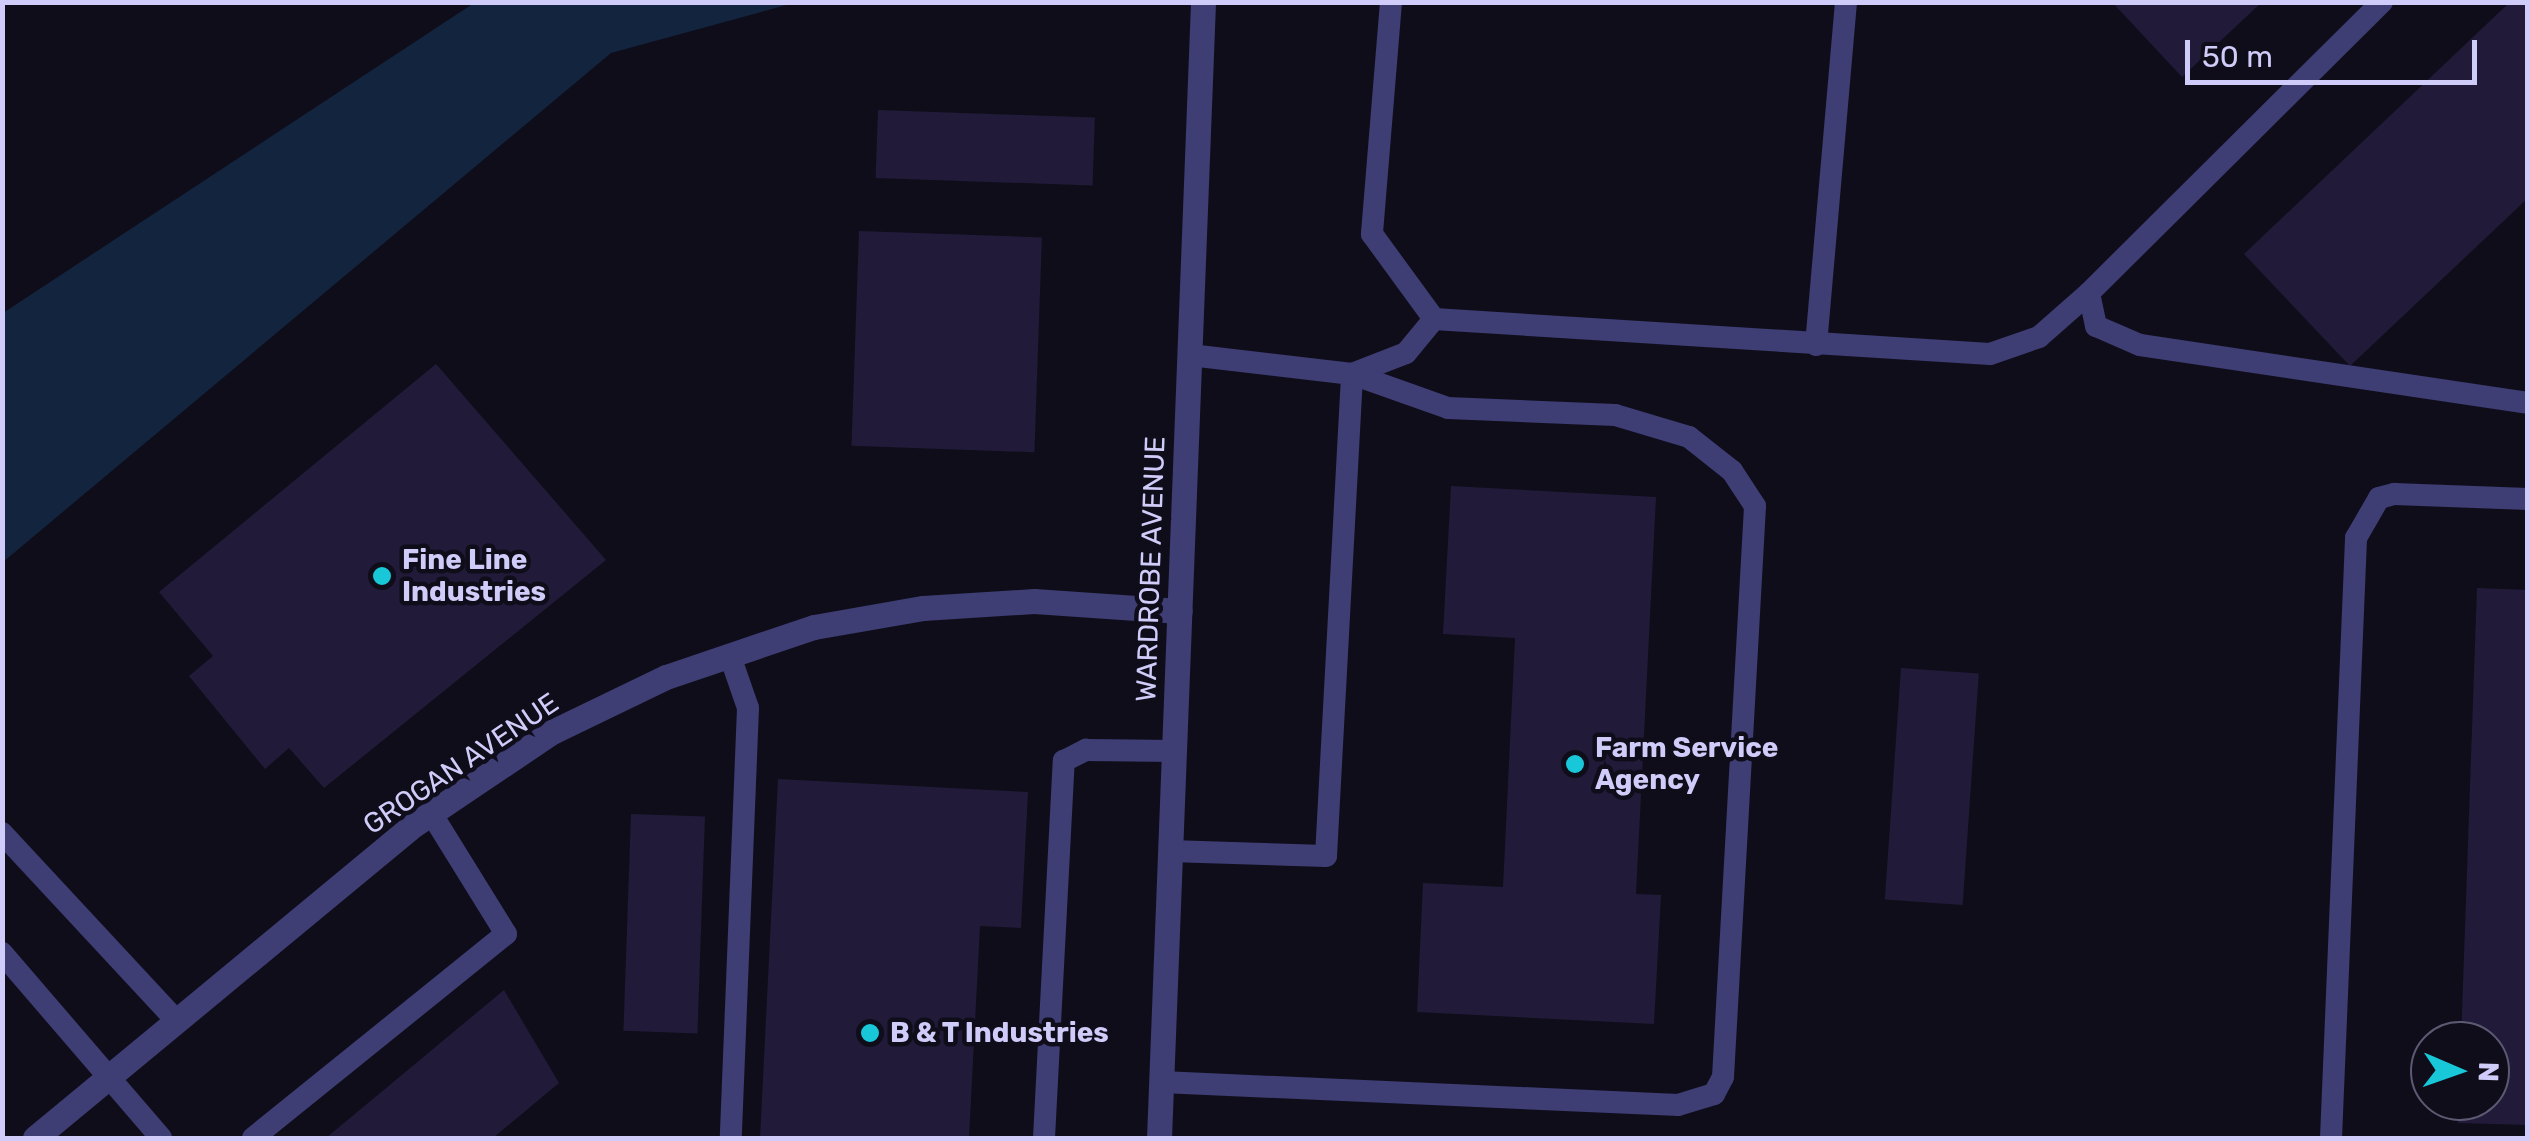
<!DOCTYPE html>
<html>
<head>
<meta charset="utf-8">
<style>
	body { margin:0 }
	#map { position:relative; width:2530px; height:1141px; overflow:hidden; background:#0f0d1a; font-family:Rubik,sans-serif }
	div>[style] { position:absolute }
	.water>* { inset:0; background:#12243e }
	.building>* { inset:0; background:#211b39; transform-origin:0 0 }
	.lane>* { height:22px; margin:-11px; padding:0 11px; transform-origin:11px; border-radius:11px; background:#3e3d74 }
	.street>* { height:25px; margin:-12.5px; padding:0 12.5px; transform-origin:12.5px; border-radius:12.5px; background:#3e3d74 }
	.dots>* { width:28px; height:28px; translate:-50% -50%; box-sizing:border-box; border:5px solid #0f0d1a; border-radius:50% }
	span { translate:-50% -50%; white-space:nowrap; text-align:center; line-height:1.15; -webkit-text-stroke:9px #0f0d1a; paint-order:stroke }
	.poi-label { font-size:28px; color:#d0ccf9; font-weight:700 }
	.left { translate:0 -50%; text-align:left }
	.street-label { font-size:28px; color:#d0ccf9 }
	.frame { position:absolute; inset:0; border:5px solid #d0ccf9; pointer-events:none }
	.north { position:absolute; left:2410px; top:1021px; width:100px; height:100px; box-sizing:border-box; background:#0f0d1a; border:2px solid #5c5973; border-radius:50%; rotate:92deg; font-size:28px; font-weight:700; line-height:40px; text-align:center; color:#d0ccf9 }
	.north::after { content:''; display:block; margin:auto; width:35px; height:45px; background:#18c8d9; clip-path:polygon(50% 0,100% 100%,50% 72%,0 100%) }
	.scale { position:absolute; left:2185px; top:40px; width:292px; height:45px; box-sizing:border-box; border:5px solid #d0ccf9; border-top:0; padding-left:12px; font-size:30px; line-height:35px; white-space:nowrap; color:#d0ccf9; -webkit-text-stroke:8px #0f0d1a; paint-order:stroke }
</style>
</head>
<body>
<div id="map">
	<div class="water">
		<i style="clip-path:polygon(474px 3px,794px 3px,611px 53px,3px 562px,3px 313px)"></i>
	</div>
	<div class="building">
		<i style="clip-path:polygon(2112px 2px,2262px 2px,2182px 77px)"></i>
		<i style="clip-path:polygon(2510px 2px,2528px 2px,2528px 198px,2350px 366px,2244px 254px)"></i>
		<i style="left:878px;top:110px;width:217px;height:68px;rotate:2deg"></i>
		<i style="left:859px;top:231px;width:183px;height:215px;rotate:2deg"></i>
		<i style="clip-path:polygon(436px 364px,606px 560px,324px 788px,289px 748px,265px 769px,189px 676px,213px 656px,159px 592px)"></i>
		<i style="clip-path:polygon(1451px 486px,1656px 497px,1636px 894px,1661px 895px,1654px 1024px,1417px 1012px,1423px 883px,1503px 887px,1515px 638px,1443px 634px)"></i>
		<i style="clip-path:polygon(2477px 588px,2528px 590px,2528px 1125px,2458px 1123px,2459px 1101px,2490px 1101px,2490px 1041px,2461px 1041px)"></i>
		<i style="left:1901px;top:668px;width:78px;height:232px;rotate:4deg"></i>
		<i style="clip-path:polygon(778px 779px,1028px 792px,1021px 928px,980px 926px,969px 1138px,760px 1138px)"></i>
		<i style="left:631px;top:814px;width:74px;height:217px;rotate:2deg"></i>
		<i style="clip-path:polygon(504px 990px,559px 1083px,493px 1138px,326px 1138px)"></i>
	</div>
	<div class="lane">
		<i style="left:1391px;top:2px;width:233px;rotate:94.7deg"></i>
		<i style="left:1372px;top:234px;width:105px;rotate:53.9deg"></i>
		<i style="left:1434px;top:319px;width:557px;rotate:3.6deg"></i>
		<i style="left:1990px;top:354px;width:52px;rotate:-19.1deg"></i>
		<i style="left:2039px;top:337px;width:67px;rotate:-41.3deg"></i>
		<i style="left:2382px;top:2px;width:413px;rotate:135.2deg"></i>
		<i style="left:2089px;top:293px;width:34px;rotate:78deg"></i>
		<i style="left:2096px;top:326px;width:48px;rotate:23.4deg"></i>
		<i style="left:2140px;top:345px;width:392px;rotate:8.5deg"></i>
		<i style="left:1816px;top:345px;width:344px;rotate:-85deg"></i>
		<i style="left:1352px;top:374px;width:58px;rotate:-21.3deg"></i>
		<i style="left:1406px;top:353px;width:44px;rotate:-50.5deg"></i>
		<i style="left:730px;top:656px;width:55px;rotate:70.9deg"></i>
		<i style="left:748px;top:708px;width:430px;rotate:92.3deg"></i>
		<i style="left:2px;top:833px;width:257px;rotate:47.1deg"></i>
		<i style="left:1170px;top:851px;width:156px;rotate:1.8deg"></i>
		<i style="left:1326px;top:856px;width:483px;rotate:-86.9deg"></i>
		<i style="left:1352px;top:374px;width:163px;rotate:-173.3deg"></i>
		<i style="left:2px;top:953px;width:244px;rotate:49.3deg"></i>
		<i style="left:1162px;top:1082px;width:517px;rotate:2.55deg"></i>
		<i style="left:1678px;top:1105px;width:38px;rotate:-17deg"></i>
		<i style="left:1714px;top:1094px;width:19px;rotate:-62deg"></i>
		<i style="left:1723px;top:1077px;width:572px;rotate:-86.79deg"></i>
		<i style="left:1755px;top:506px;width:42px;rotate:-123.3deg"></i>
		<i style="left:1732px;top:471px;width:55px;rotate:-141.7deg"></i>
		<i style="left:1689px;top:437px;width:77px;rotate:-163.4deg"></i>
		<i style="left:1615px;top:415px;width:167px;rotate:-177.6deg"></i>
		<i style="left:1448px;top:408px;width:102px;rotate:-160.5deg"></i>
		<i style="left:253px;top:1138px;width:325px;rotate:-38.9deg"></i>
		<i style="left:506px;top:934px;width:142px;rotate:-121.8deg"></i>
		<i style="left:1044px;top:1138px;width:378px;rotate:-87deg"></i>
		<i style="left:1064px;top:761px;width:25px;rotate:-27deg"></i>
		<i style="left:1086px;top:750px;width:89px;rotate:0.6deg"></i>
		<i style="left:2331px;top:1138px;width:601px;rotate:-87.61deg"></i>
		<i style="left:2356px;top:538px;width:46px;rotate:-60.1deg"></i>
		<i style="left:2379px;top:498px;width:16px;rotate:-15deg"></i>
		<i style="left:2394px;top:494px;width:134px;rotate:2.1deg"></i>
	</div>
	<div class="street">
		<i style="left:35px;top:1138px;width:493px;rotate:-39.6deg"></i>
		<i style="left:415px;top:824px;width:165px;rotate:-33.9deg"></i>
		<i style="left:552px;top:732px;width:127px;rotate:-25.8deg"></i>
		<i style="left:666px;top:677px;width:156px;rotate:-18.7deg"></i>
		<i style="left:814px;top:627px;width:111px;rotate:-9.9deg"></i>
		<i style="left:923px;top:608px;width:111px;rotate:-3.6deg"></i>
		<i style="left:1034px;top:601px;width:146px;rotate:3.9deg"></i>
		<i style="left:1159px;top:1138px;width:1137px;rotate:-87.78deg"></i>
	</div>
	<div class="dots">
		<i style="left:382px;top:576px;background:#18c8d9"></i>
		<i style="left:1575px;top:764px;background:#18c8d9"></i>
		<i style="left:870px;top:1033px;background:#18c8d9"></i>
	</div>
	<div class="poi-label">
		<span class="left" style="left:402px;top:576px">Fine Line<br>Industries</span>
		<span class="left" style="left:1595px;top:764px">Farm Service<br>Agency</span>
		<span class="left" style="left:890px;top:1033px">B &amp; T Industries</span>
	</div>
	<div class="street-label">
		<span style="left:1151px;top:569px;rotate:-88deg">WARDROBE AVENUE</span>
		<span style="left:461px;top:764px;rotate:-34deg">GROGAN AVENUE</span>
	</div>
	<div class="frame"></div>
	<div class="north">N</div>
	<div class="scale">50 m</div>
</div>
</body>
</html>
